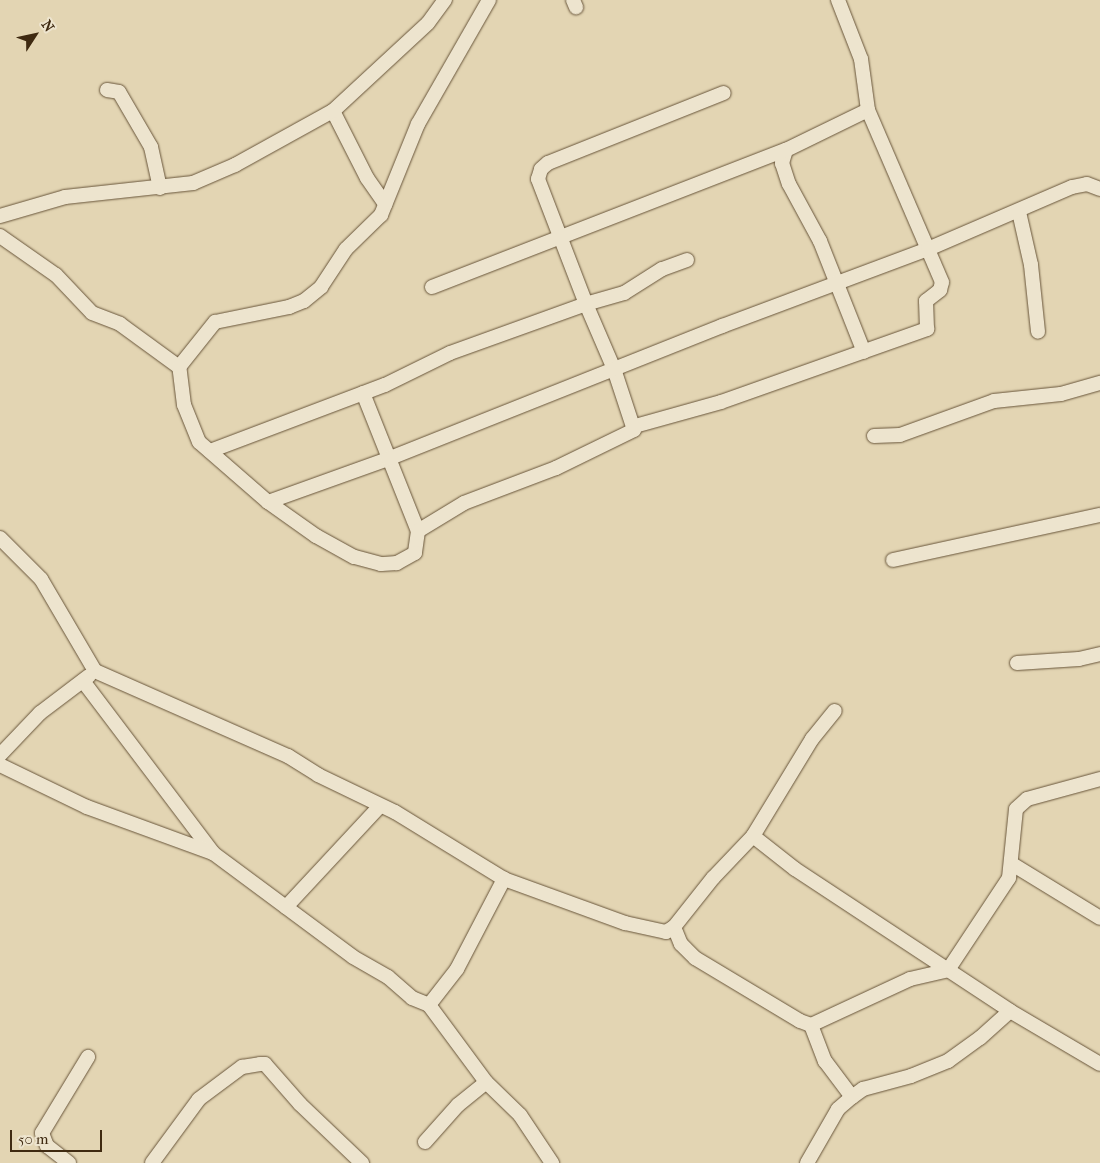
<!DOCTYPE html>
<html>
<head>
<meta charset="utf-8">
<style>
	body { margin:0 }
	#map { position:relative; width:1100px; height:1163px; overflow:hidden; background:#e3d5b3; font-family:"IM FELL French Canon",serif }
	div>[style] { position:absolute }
	.roads { filter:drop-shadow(0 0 1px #68553a) drop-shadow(0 0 1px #68553a) }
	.minor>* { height:14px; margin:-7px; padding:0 7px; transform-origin:7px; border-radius:7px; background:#ede4ce }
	span { translate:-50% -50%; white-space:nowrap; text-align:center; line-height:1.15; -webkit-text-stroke:4px #ede4ce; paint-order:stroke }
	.north { position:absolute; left:10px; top:10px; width:50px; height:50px; -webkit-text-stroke:4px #ede4ce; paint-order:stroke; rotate:55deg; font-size:14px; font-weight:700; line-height:20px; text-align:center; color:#3f2a11 }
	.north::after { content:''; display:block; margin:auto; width:18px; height:22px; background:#3f2a11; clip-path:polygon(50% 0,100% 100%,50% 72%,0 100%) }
	.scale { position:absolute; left:10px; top:1130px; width:92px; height:22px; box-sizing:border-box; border:2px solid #3f2a11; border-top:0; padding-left:6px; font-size:15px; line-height:18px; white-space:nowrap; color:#3f2a11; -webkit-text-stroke:4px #ede4ce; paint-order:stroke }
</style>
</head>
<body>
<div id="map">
	<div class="roads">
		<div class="minor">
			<i style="left:573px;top:0;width:8px;rotate:67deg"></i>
			<i style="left:838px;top:0;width:63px;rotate:68.7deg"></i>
			<i style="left:861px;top:59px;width:51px;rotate:82.2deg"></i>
			<i style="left:868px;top:110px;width:91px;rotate:154deg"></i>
			<i style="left:786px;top:150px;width:14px;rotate:107deg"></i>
			<i style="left:782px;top:163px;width:22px;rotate:72deg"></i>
			<i style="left:789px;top:184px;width:65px;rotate:61.5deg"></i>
			<i style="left:820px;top:241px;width:119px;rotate:68.4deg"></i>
			<i style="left:107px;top:90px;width:12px;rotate:9deg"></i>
			<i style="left:119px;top:92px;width:64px;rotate:59.8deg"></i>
			<i style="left:151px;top:147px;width:42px;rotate:77.6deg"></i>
			<i style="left:333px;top:111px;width:75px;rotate:63.1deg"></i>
			<i style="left:367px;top:178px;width:32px;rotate:55deg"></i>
			<i style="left:1019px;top:212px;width:54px;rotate:77.2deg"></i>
			<i style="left:1031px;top:265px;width:67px;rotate:84deg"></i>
			<i style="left:0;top:216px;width:68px;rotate:-16.3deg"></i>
			<i style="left:65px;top:197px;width:129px;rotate:-6.2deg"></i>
			<i style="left:193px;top:183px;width:46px;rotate:-23.2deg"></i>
			<i style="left:235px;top:165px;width:112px;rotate:-28.9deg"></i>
			<i style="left:333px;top:111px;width:129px;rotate:-42.8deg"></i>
			<i style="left:428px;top:23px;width:29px;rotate:-54deg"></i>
			<i style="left:0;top:236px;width:68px;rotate:34.9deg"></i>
			<i style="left:56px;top:275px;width:52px;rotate:46.5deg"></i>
			<i style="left:92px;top:313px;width:30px;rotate:21deg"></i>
			<i style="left:120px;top:324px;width:73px;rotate:36.1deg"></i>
			<i style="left:687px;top:260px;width:27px;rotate:160deg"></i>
			<i style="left:662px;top:269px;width:45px;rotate:147.7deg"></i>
			<i style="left:624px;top:293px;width:40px;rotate:164deg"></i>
			<i style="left:586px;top:304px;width:134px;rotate:-111deg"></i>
			<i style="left:538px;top:179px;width:10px;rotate:-73deg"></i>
			<i style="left:541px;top:169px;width:9px;rotate:-41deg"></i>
			<i style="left:548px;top:163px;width:189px;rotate:-21.7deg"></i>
			<i style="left:432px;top:287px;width:380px;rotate:-21.2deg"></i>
			<i style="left:363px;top:393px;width:149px;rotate:68.3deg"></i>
			<i style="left:418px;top:531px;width:22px;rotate:98deg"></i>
			<i style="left:415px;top:553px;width:21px;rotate:151deg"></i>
			<i style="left:397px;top:563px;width:16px;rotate:176deg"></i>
			<i style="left:381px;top:564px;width:28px;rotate:-165deg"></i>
			<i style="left:354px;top:557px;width:43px;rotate:-151.1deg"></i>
			<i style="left:316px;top:536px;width:59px;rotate:-144.7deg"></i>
			<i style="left:268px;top:502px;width:91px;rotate:-139deg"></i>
			<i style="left:199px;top:442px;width:40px;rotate:-112deg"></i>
			<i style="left:184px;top:405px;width:38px;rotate:-97deg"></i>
			<i style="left:179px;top:367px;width:58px;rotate:-51.3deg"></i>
			<i style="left:215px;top:322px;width:76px;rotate:-11.5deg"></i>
			<i style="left:289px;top:307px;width:16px;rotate:-22deg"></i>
			<i style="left:304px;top:301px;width:22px;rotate:-39deg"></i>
			<i style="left:321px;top:287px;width:45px;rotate:-56.7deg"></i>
			<i style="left:346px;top:249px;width:49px;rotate:-44.2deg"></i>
			<i style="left:381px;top:215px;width:98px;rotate:-67.9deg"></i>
			<i style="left:418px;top:124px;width:143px;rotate:-60.2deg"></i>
			<i style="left:635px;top:426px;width:89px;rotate:-15.6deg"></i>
			<i style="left:721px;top:402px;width:219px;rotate:-19.5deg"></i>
			<i style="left:927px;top:329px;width:28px;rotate:-92deg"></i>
			<i style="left:926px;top:301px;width:18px;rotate:-38deg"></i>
			<i style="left:940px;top:290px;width:8px;rotate:-76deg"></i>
			<i style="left:942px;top:282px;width:187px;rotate:-113.3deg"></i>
			<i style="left:874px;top:436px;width:26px;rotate:-2deg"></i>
			<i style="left:900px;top:435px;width:100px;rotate:-19.9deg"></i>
			<i style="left:994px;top:401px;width:67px;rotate:-6deg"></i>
			<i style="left:1061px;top:394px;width:41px;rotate:-15.8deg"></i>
			<i style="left:210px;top:451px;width:187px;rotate:-20.7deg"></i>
			<i style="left:385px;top:385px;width:72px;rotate:-26.2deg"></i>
			<i style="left:450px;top:353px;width:145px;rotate:-19.8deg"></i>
			<i style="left:586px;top:304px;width:71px;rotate:66.7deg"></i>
			<i style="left:614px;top:369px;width:64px;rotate:71.8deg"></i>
			<i style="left:634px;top:430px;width:87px;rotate:154deg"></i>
			<i style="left:556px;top:468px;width:98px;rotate:159.2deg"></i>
			<i style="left:464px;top:503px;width:54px;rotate:148.7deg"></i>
			<i style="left:268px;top:502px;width:127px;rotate:-19.7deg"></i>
			<i style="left:388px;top:459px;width:360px;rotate:-21.7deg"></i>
			<i style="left:722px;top:326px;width:220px;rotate:-20.5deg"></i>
			<i style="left:928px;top:249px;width:157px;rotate:-23.3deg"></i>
			<i style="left:1072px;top:187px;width:15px;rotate:-11deg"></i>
			<i style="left:1087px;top:184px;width:14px;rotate:21deg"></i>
			<i style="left:0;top:538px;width:58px;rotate:45deg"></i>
			<i style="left:41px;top:579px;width:107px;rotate:59.6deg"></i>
			<i style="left:95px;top:671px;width:211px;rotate:23.8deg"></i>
			<i style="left:288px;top:756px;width:36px;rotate:32deg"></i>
			<i style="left:318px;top:775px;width:85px;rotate:25.7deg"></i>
			<i style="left:395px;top:812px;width:128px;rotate:31.6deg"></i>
			<i style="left:504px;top:879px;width:129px;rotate:20deg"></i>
			<i style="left:625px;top:923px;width:42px;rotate:12.4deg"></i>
			<i style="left:666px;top:932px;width:9px;rotate:-32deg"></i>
			<i style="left:674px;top:927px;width:63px;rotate:-51.5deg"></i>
			<i style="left:713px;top:878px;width:58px;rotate:-46.4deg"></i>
			<i style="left:753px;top:836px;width:53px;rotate:38.2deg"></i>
			<i style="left:795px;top:869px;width:258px;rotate:33.4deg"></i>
			<i style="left:1010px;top:1011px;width:104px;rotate:30.5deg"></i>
			<i style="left:893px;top:560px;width:212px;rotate:-12.3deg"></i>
			<i style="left:1017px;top:663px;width:62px;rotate:-3.7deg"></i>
			<i style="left:1079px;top:659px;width:22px;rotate:-13deg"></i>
			<i style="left:83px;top:681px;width:216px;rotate:52.9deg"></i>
			<i style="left:213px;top:853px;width:174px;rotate:36.6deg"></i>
			<i style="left:353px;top:957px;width:40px;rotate:29.7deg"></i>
			<i style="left:388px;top:977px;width:32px;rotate:41deg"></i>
			<i style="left:412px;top:998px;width:18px;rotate:22deg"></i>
			<i style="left:429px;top:1005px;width:96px;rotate:53.5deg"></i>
			<i style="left:486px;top:1082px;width:47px;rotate:44.1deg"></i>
			<i style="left:520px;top:1115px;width:58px;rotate:56.3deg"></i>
			<i style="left:0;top:755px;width:58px;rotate:-46.4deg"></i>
			<i style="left:40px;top:713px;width:61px;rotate:-37.1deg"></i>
			<i style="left:0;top:765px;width:97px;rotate:25.8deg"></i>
			<i style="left:87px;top:807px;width:134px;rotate:20.1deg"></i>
			<i style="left:753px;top:836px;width:114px;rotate:-58.7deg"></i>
			<i style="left:812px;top:739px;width:36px;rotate:-51deg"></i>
			<i style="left:1012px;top:864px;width:103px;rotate:31.5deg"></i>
			<i style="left:286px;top:907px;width:138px;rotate:-47.1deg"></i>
			<i style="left:674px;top:927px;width:18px;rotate:68deg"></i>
			<i style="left:681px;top:944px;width:20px;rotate:45deg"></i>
			<i style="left:695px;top:958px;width:122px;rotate:31deg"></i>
			<i style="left:800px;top:1021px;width:12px;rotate:20deg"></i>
			<i style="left:811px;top:1025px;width:109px;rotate:-24.9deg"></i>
			<i style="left:910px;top:979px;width:39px;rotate:-13deg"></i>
			<i style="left:948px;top:970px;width:110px;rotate:-56.5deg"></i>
			<i style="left:1009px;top:878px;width:69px;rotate:-84.2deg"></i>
			<i style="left:1016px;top:809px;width:15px;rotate:-42deg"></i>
			<i style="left:1027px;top:799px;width:76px;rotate:-15.3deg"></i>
			<i style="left:429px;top:1005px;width:46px;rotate:-52.1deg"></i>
			<i style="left:457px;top:969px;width:102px;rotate:-62.4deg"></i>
			<i style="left:811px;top:1025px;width:39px;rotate:69deg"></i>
			<i style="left:825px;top:1061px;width:45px;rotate:53.1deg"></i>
			<i style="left:425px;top:1142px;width:50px;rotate:-48.3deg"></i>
			<i style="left:458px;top:1105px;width:36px;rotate:-39deg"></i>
			<i style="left:69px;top:1163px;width:28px;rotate:-142deg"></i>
			<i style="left:47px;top:1146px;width:14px;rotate:-111deg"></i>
			<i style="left:42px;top:1133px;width:89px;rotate:-58.8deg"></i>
			<i style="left:152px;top:1163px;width:79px;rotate:-53.7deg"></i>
			<i style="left:199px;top:1099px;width:54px;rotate:-36.7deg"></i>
			<i style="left:242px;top:1067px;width:18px;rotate:-9deg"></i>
			<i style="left:260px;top:1064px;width:5px"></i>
			<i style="left:265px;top:1064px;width:53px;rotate:48.8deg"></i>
			<i style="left:300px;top:1104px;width:86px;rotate:43.6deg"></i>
			<i style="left:807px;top:1163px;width:62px;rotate:-60.1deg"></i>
			<i style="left:838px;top:1109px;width:18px;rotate:-41deg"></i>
			<i style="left:852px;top:1097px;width:14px;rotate:-36deg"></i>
			<i style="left:863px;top:1089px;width:50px;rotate:-15.2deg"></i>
			<i style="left:911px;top:1076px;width:40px;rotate:-22deg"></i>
			<i style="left:948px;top:1061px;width:39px;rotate:-36deg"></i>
			<i style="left:980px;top:1038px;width:40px;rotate:-42deg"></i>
		</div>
	</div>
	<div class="north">N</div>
	<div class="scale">50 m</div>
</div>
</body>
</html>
